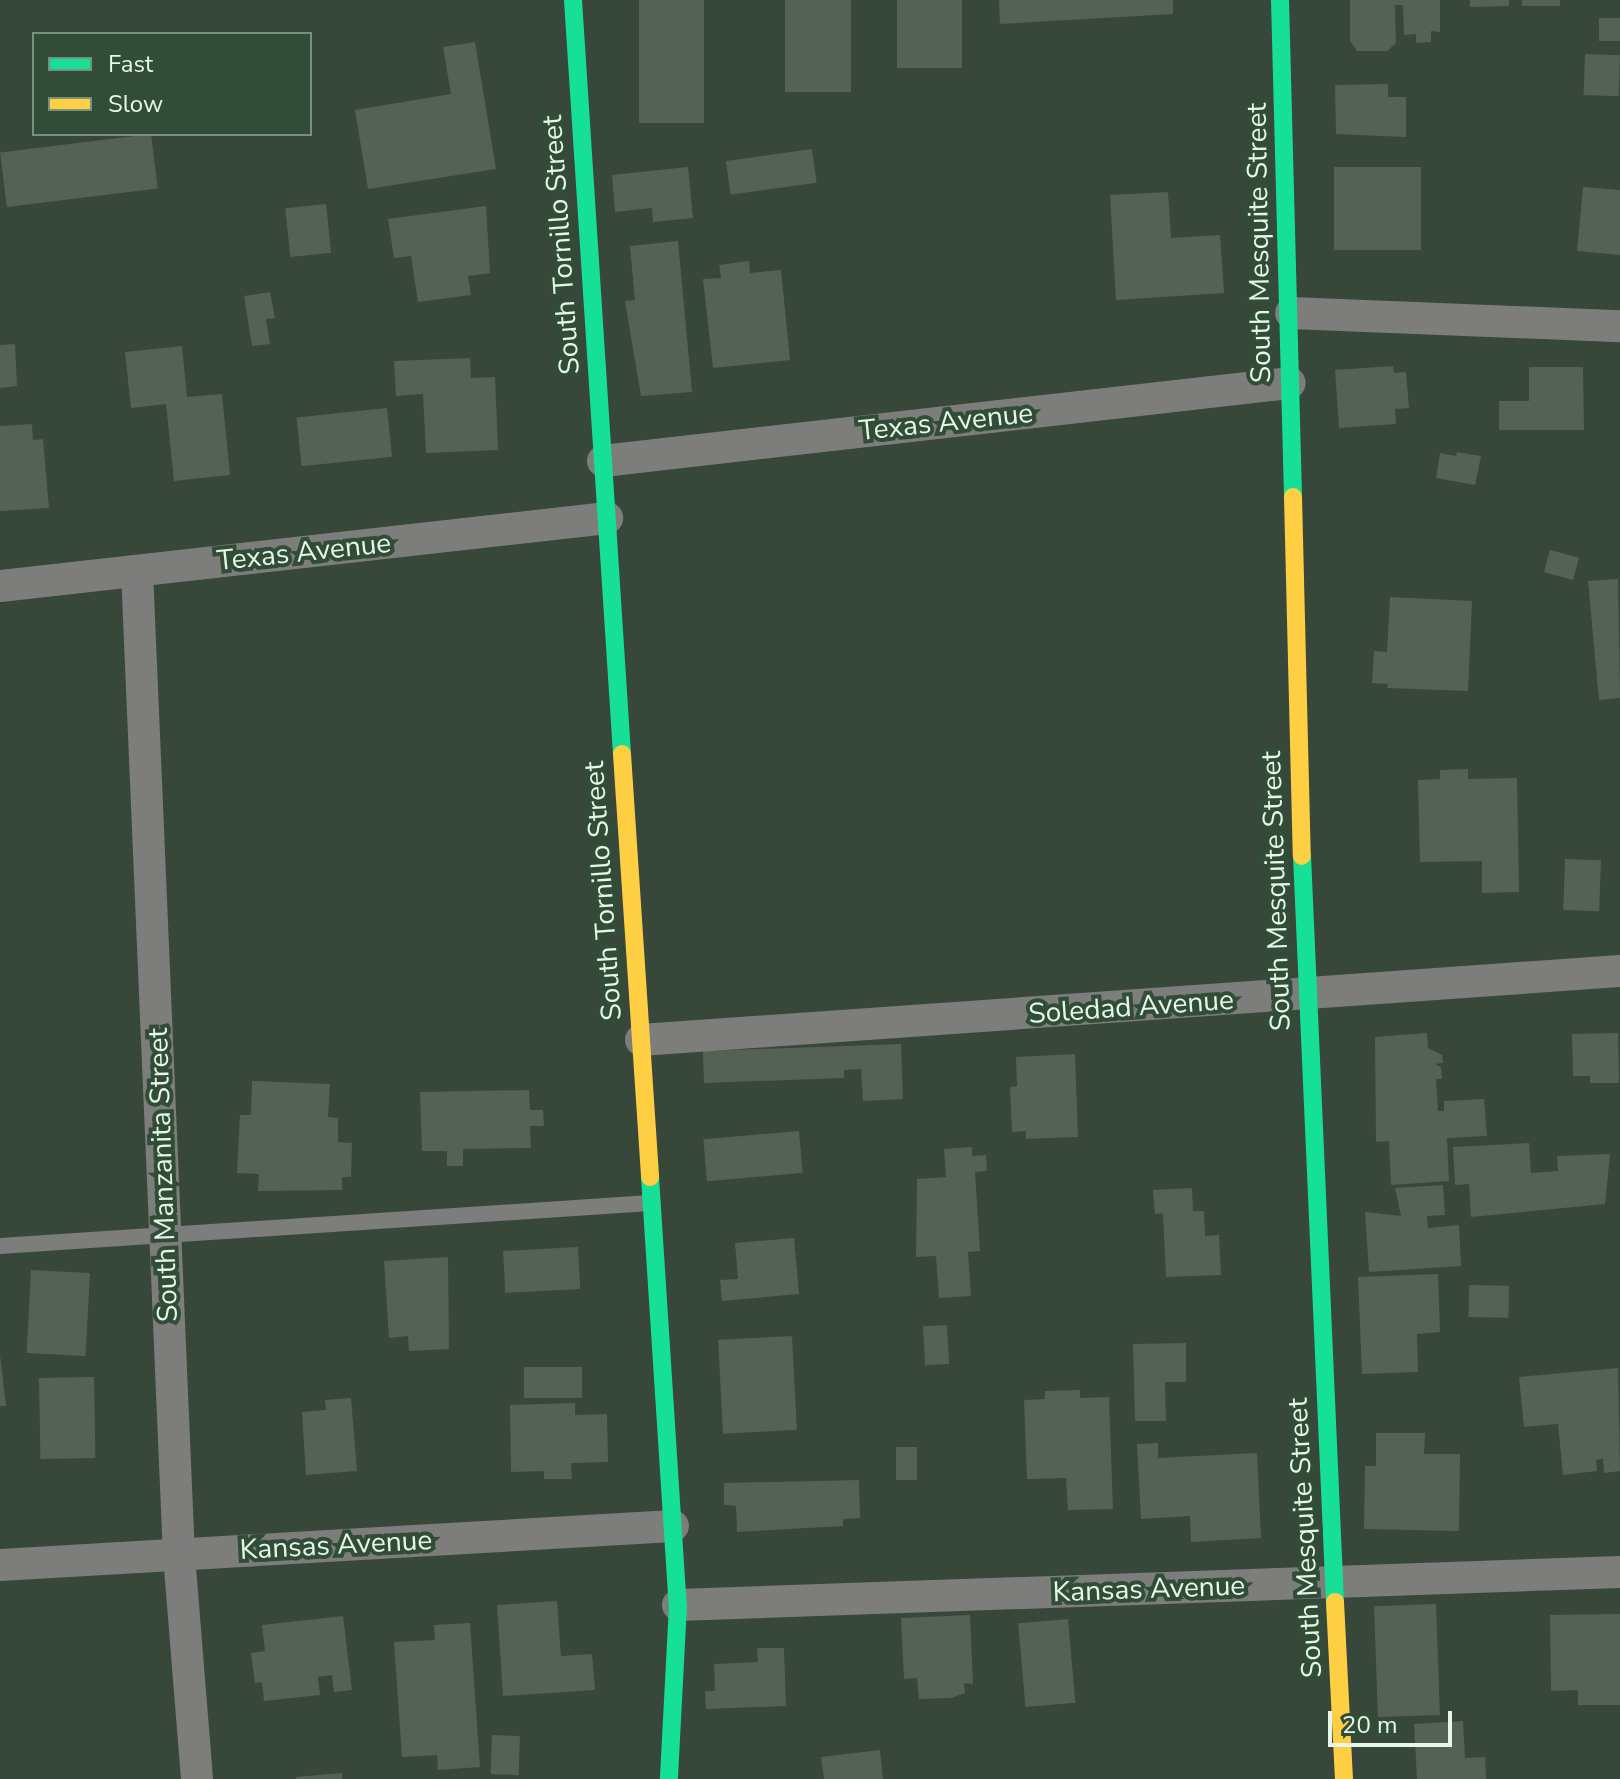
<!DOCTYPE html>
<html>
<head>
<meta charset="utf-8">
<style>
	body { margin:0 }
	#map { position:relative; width:1620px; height:1779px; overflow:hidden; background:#37473a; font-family:"Nunito Sans",sans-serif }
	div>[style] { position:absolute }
	.building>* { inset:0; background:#566155; transform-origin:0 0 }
	.lane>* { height:16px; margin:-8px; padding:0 8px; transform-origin:8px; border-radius:8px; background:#7d7d7c }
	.street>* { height:32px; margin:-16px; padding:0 16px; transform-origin:16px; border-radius:16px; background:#7d7d7c }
	.fast>* { height:18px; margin:-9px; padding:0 9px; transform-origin:9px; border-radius:9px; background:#16e098 }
	.slow>* { height:18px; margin:-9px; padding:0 9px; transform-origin:9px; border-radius:9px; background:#ffcf43 }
	span { translate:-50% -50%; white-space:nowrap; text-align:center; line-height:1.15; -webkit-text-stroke:8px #314d37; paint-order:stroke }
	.street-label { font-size:28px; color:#e6f6e8 }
	.legend { position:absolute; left:32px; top:32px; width:280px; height:104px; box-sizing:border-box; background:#314d37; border:2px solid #79917e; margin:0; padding:10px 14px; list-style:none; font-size:24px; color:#e6f6e8 }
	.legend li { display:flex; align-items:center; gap:16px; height:40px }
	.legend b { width:40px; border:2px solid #79917e }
	.scale { position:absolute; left:1328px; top:1711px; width:124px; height:36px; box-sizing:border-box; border:4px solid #e6f6e8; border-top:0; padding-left:10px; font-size:24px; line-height:28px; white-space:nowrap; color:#e6f6e8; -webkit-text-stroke:6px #314d37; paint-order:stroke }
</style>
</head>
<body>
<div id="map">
	<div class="building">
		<i style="left:639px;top:0;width:65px;height:123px"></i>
		<i style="left:785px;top:0;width:66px;height:92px"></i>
		<i style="left:897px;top:0;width:65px;height:68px"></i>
		<i style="clip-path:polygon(999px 0,1173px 0,1173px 14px,1000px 24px)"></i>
		<i style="clip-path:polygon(1350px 0,1440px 0,1440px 32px,1431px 31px,1431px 42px,1416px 43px,1416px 34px,1404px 35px,1403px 5px,1395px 5px,1396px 43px,1387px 51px,1357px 51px,1350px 41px)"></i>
		<i style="clip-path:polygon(1470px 0,1509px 0,1509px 6px,1470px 7px)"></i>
		<i style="left:1522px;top:0;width:38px;height:6px"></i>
		<i style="left:1599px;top:18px;width:21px;height:23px"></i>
		<i style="clip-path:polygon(475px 42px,496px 169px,368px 189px,355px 110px,451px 94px,443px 47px)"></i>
		<i style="left:1585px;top:54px;width:35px;height:41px;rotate:2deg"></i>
		<i style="clip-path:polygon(1388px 84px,1388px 97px,1406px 97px,1406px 137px,1336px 134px,1335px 85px)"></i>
		<i style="left:151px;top:134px;width:55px;height:152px;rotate:83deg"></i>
		<i style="left:812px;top:149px;width:34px;height:87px;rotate:82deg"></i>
		<i style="clip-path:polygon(688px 167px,693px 218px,653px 222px,652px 208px,615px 212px,612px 175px)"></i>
		<i style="left:1334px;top:167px;width:87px;height:83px"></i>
		<i style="clip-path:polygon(1583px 187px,1620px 190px,1620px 255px,1577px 251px)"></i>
		<i style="clip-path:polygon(1168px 192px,1171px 238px,1220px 235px,1224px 293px,1116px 300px,1110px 195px)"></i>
		<i style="left:326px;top:204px;width:49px;height:41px;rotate:84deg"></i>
		<i style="clip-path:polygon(486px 206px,490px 273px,468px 276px,471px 295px,418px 302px,411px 256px,394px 258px,388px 219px)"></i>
		<i style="clip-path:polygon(678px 241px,692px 392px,641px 396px,625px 301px,635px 300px,630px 246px)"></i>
		<i style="clip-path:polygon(749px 261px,750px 273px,781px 270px,790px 360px,713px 368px,703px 279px,721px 278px,719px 265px)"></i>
		<i style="clip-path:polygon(270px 292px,275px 318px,266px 319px,270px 344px,252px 346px,244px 296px)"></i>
		<i style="clip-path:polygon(15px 344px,17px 386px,0 388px,0 345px)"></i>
		<i style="clip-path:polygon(182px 346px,187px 397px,222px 394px,230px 475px,174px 481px,166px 404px,131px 408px,125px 352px)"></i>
		<i style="clip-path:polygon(470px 358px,471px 378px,495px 377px,498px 450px,426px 453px,423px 394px,396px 396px,394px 361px)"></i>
		<i style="clip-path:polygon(1393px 366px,1394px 373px,1406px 372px,1409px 408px,1395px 409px,1396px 424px,1339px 428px,1335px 370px)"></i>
		<i style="clip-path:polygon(1529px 367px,1583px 367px,1584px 430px,1499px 430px,1499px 401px,1529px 401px)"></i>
		<i style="left:387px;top:408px;width:49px;height:91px;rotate:84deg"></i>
		<i style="clip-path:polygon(32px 424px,33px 440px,43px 439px,49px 508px,0 511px,0 426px)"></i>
		<i style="clip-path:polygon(1457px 452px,1481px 456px,1475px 485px,1436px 478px,1440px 453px,1456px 456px)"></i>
		<i style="left:1550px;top:550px;width:30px;height:23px;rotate:15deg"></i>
		<i style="clip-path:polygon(1618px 579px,1620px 698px,1599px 700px,1588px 581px)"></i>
		<i style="clip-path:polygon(1390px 597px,1472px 601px,1468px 691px,1387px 688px,1388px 684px,1372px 683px,1374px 651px,1387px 652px)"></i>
		<i style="clip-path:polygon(1468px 769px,1468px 779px,1517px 778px,1519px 892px,1482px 893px,1482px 861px,1420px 862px,1418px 780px,1440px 779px,1440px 770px)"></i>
		<i style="left:1565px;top:859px;width:36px;height:51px;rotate:2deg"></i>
		<i style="clip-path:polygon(1427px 1033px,1428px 1048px,1442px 1055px,1443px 1063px,1435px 1064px,1441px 1067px,1442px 1079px,1436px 1079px,1438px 1111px,1444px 1111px,1444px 1101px,1484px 1099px,1487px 1136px,1447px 1138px,1449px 1181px,1391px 1185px,1389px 1141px,1376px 1142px,1375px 1037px)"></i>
		<i style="clip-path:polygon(1618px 1033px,1619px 1083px,1590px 1083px,1590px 1076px,1573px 1076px,1572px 1034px)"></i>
		<i style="clip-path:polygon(901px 1044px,903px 1099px,863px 1101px,861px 1069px,844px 1070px,844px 1078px,704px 1083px,703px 1051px)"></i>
		<i style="clip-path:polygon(1075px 1054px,1078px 1137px,1026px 1139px,1026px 1131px,1012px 1132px,1010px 1087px,1017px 1086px,1016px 1057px)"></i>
		<i style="clip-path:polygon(252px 1081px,330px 1084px,328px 1117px,338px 1118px,338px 1142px,352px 1143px,351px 1177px,342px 1177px,342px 1190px,258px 1191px,259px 1174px,237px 1173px,240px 1115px,251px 1115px)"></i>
		<i style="clip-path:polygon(529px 1090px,530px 1110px,543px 1110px,544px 1126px,530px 1126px,531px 1148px,463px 1149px,463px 1166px,447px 1166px,447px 1151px,422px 1151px,420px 1092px)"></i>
		<i style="left:799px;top:1131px;width:42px;height:96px;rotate:85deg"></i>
		<i style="clip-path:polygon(1529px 1143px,1531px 1173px,1558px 1171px,1557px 1156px,1610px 1154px,1605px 1204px,1471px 1217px,1469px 1184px,1455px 1185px,1453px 1147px)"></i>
		<i style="clip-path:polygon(972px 1147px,972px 1156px,986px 1155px,987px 1171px,975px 1172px,980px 1251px,968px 1252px,971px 1296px,939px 1298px,936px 1256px,916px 1257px,917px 1179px,946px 1177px,944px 1149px)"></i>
		<i style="clip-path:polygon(1443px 1185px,1445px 1215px,1427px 1216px,1428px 1228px,1459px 1225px,1461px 1266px,1369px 1272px,1365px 1212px,1401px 1216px,1395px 1188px)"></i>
		<i style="clip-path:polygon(1192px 1188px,1193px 1211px,1204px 1211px,1205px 1236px,1219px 1235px,1221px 1275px,1166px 1277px,1163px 1213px,1155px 1214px,1153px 1190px)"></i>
		<i style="clip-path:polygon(794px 1238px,799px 1294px,722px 1301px,720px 1280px,738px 1279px,735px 1243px)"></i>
		<i style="left:578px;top:1247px;width:42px;height:75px;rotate:87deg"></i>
		<i style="clip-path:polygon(448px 1257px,449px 1349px,409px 1351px,408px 1336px,389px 1338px,384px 1261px)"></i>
		<i style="left:31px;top:1270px;width:59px;height:83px;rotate:3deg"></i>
		<i style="clip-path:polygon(1438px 1274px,1440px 1332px,1417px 1334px,1418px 1372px,1362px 1374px,1358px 1277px)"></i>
		<i style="left:1469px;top:1285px;width:40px;height:32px;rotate:1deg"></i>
		<i style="left:947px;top:1325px;width:39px;height:24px;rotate:87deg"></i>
		<i style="left:792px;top:1336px;width:94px;height:74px;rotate:87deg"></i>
		<i style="clip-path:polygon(1186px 1343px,1186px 1382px,1165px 1382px,1166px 1421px,1135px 1421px,1133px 1344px)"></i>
		<i style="clip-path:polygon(0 1355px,6px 1406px,0 1406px)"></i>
		<i style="left:524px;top:1367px;width:58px;height:31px"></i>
		<i style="clip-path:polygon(1618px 1368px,1620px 1471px,1604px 1473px,1603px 1459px,1596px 1460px,1597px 1471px,1563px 1475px,1558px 1424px,1524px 1427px,1519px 1377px)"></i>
		<i style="left:94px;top:1377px;width:81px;height:55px;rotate:89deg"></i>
		<i style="clip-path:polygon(1080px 1390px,1080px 1398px,1109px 1397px,1113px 1509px,1068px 1510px,1066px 1478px,1027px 1479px,1024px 1400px,1045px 1399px,1045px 1391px)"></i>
		<i style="clip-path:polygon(351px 1398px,357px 1471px,306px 1475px,302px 1412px,326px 1410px,325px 1400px)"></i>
		<i style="clip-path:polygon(575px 1403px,575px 1415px,607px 1414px,608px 1462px,571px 1463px,572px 1479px,544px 1479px,544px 1471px,511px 1472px,510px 1405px)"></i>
		<i style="clip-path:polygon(1376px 1433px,1425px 1433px,1424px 1454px,1460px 1454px,1459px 1531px,1364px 1529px,1365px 1466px,1376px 1466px)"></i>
		<i style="clip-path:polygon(1158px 1443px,1158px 1458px,1257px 1453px,1261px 1538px,1191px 1542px,1190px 1516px,1141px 1519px,1137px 1444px)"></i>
		<i style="left:896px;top:1447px;width:21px;height:33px"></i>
		<i style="clip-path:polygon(859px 1480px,860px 1518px,843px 1519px,843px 1526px,737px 1532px,736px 1506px,724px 1505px,724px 1483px)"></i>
		<i style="clip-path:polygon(557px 1601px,561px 1656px,592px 1654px,595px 1690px,503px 1696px,497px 1605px)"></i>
		<i style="left:1436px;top:1604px;width:111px;height:62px;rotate:88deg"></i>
		<i style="clip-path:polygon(1620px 1614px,1620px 1705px,1578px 1705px,1578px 1690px,1551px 1691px,1550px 1615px)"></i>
		<i style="clip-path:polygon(970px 1615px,973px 1684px,964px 1683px,965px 1693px,951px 1698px,919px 1699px,917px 1678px,904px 1679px,901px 1618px)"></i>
		<i style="clip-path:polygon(343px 1616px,352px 1690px,334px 1692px,332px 1675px,318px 1677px,320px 1695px,264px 1701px,262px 1682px,255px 1683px,251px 1653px,265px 1651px,262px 1625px)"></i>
		<i style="left:1068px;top:1619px;width:84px;height:50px;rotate:85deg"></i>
		<i style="clip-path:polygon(470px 1623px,480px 1767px,438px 1770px,437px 1755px,402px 1757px,394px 1642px,435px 1640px,434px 1625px)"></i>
		<i style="clip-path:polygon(757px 1648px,784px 1648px,786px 1706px,706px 1709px,705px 1691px,715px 1691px,714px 1664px,758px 1662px)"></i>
		<i style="clip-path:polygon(1463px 1721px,1465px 1758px,1485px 1757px,1486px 1779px,1417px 1779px,1414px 1724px)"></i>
		<i style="left:492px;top:1735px;width:28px;height:39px;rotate:2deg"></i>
		<i style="clip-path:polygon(880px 1750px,883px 1779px,824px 1779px,821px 1757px)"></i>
		<i style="clip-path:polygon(342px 1773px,342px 1779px,296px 1779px,296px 1777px)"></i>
	</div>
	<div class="lane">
		<i style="left:0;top:1246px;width:651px;rotate:-3.78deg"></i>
	</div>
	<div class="street">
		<i style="left:1291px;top:313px;width:329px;rotate:2.3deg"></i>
		<i style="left:603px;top:461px;width:691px;rotate:-6.48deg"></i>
		<i style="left:137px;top:571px;width:985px;rotate:87.56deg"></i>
		<i style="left:179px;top:1555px;width:225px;rotate:85.4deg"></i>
		<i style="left:0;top:586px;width:611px;rotate:-6.39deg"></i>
		<i style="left:641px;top:1040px;width:981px;rotate:-4.03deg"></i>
		<i style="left:0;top:1565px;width:674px;rotate:-3.32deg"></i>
		<i style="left:678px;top:1605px;width:943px;rotate:-2.01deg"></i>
	</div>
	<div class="fast">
		<i style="left:573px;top:0;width:756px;rotate:86.28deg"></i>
		<i style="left:1280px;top:0;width:497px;rotate:88.5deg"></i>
		<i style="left:1302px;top:856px;width:747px;rotate:87.47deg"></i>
		<i style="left:650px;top:1177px;width:429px;rotate:86.3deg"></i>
		<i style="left:678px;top:1605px;width:174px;rotate:93deg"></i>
	</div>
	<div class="slow">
		<i style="left:1293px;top:497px;width:359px;rotate:88.6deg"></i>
		<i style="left:622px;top:754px;width:424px;rotate:86.2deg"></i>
		<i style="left:1335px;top:1602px;width:177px;rotate:87.1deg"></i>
	</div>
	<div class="street-label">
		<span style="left:1259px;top:243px;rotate:-91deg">South Mesquite Street</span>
		<span style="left:561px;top:245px;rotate:-94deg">South Tornillo Street</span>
		<span style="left:946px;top:422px;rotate:-6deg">Texas Avenue</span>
		<span style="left:304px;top:552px;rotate:-6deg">Texas Avenue</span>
		<span style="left:603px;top:891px;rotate:-94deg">South Tornillo Street</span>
		<span style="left:1276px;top:891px;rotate:-92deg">South Mesquite Street</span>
		<span style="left:1131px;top:1007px;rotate:-4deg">Soledad Avenue</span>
		<span style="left:163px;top:1175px;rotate:-92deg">South Manzanita Street</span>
		<span style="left:1305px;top:1538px;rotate:-93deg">South Mesquite Street</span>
		<span style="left:336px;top:1545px;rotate:-3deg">Kansas Avenue</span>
		<span style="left:1149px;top:1589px;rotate:-2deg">Kansas Avenue</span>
	</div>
	<ul class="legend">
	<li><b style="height:10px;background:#16e098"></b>Fast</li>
	<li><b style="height:10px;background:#ffcf43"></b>Slow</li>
	</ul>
	<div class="scale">20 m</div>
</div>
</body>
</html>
